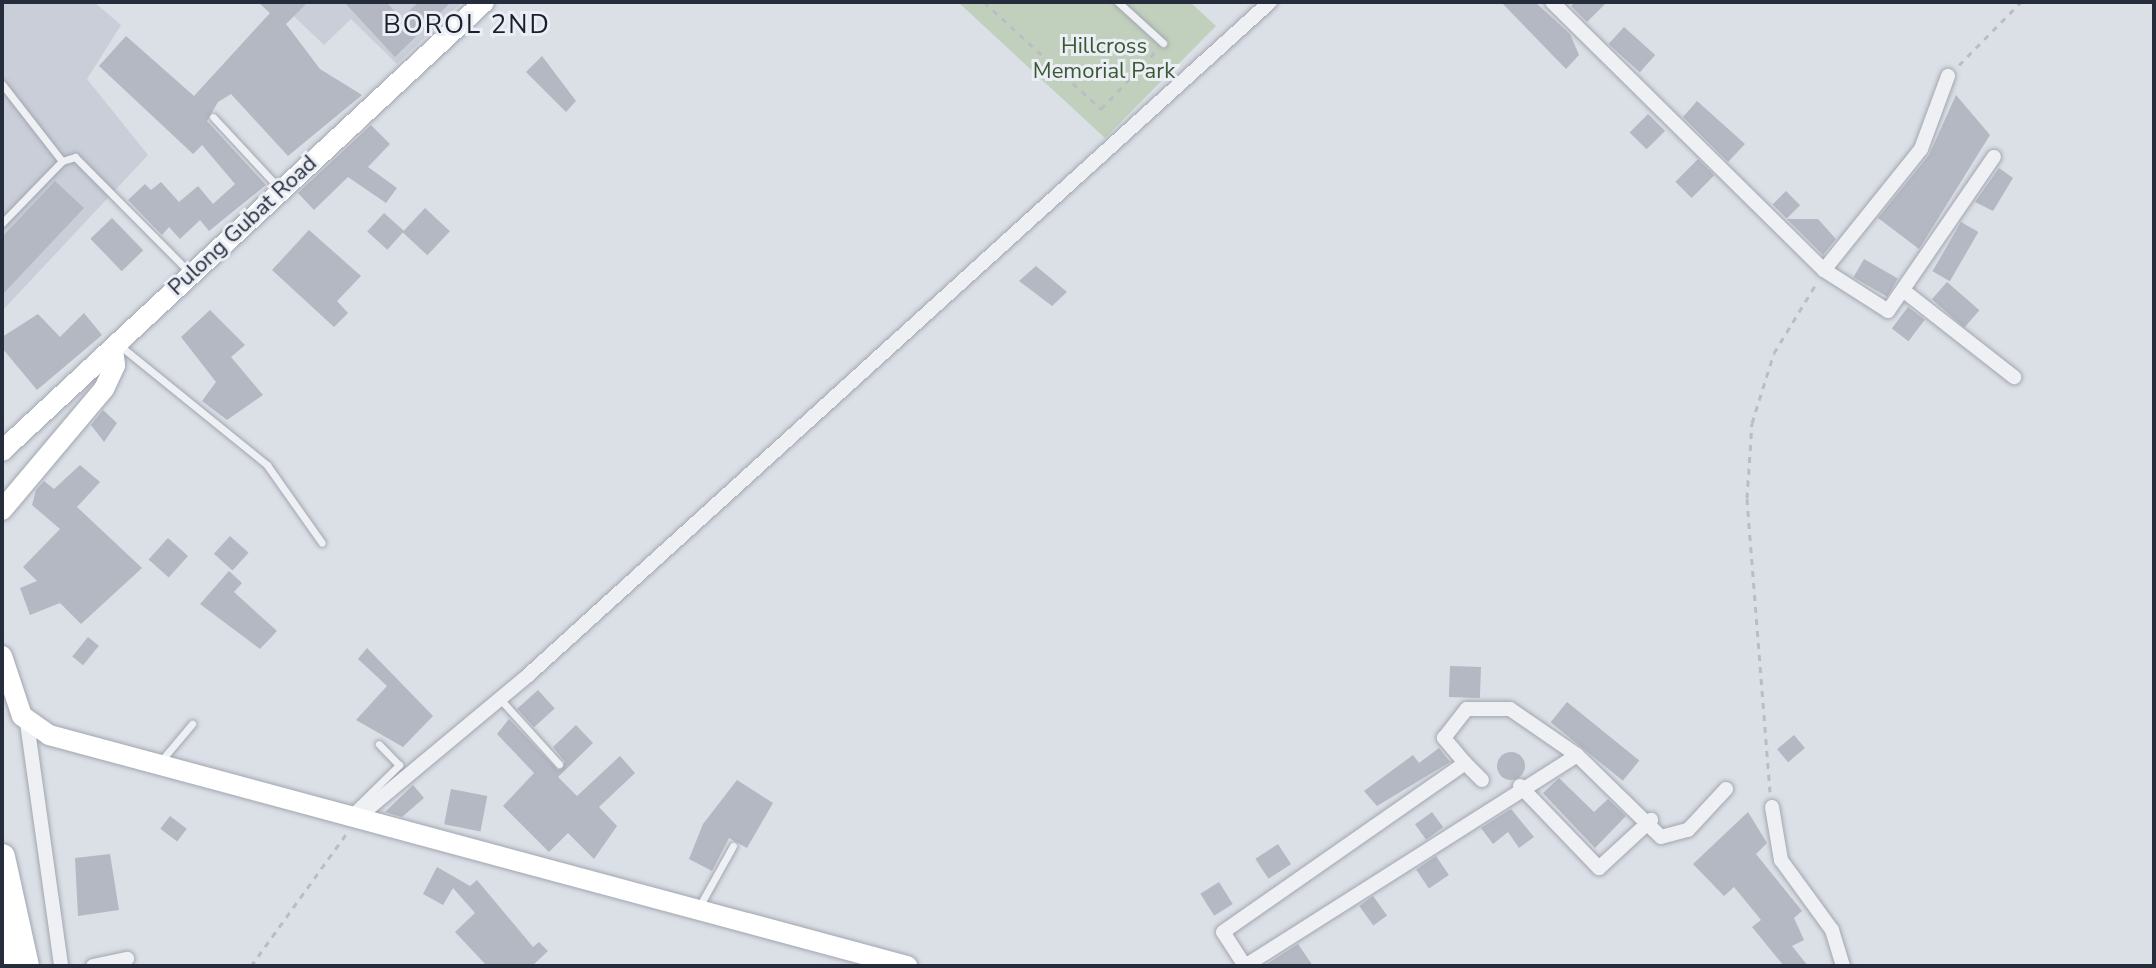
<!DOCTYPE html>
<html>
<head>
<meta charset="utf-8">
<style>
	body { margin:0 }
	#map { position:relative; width:2156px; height:968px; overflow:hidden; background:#dbdfe6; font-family:"Nunito Sans",sans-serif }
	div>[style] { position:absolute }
	.built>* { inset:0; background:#c9ced8 }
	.green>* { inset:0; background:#c1d0bc }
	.building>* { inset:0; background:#b3b8c3; transform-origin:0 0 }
	.round { border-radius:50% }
	.path>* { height:3px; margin-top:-1.5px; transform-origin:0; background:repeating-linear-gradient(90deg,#babdc4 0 6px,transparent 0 12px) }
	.roads { filter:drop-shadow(0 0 2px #a1a6b0) drop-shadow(0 0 2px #a1a6b0) }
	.lane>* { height:7px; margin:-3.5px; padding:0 3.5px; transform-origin:3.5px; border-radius:3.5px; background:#eef0f4 }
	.street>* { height:14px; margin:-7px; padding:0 7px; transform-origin:7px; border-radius:7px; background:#eef0f4 }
	.secondary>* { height:20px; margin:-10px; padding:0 10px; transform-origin:10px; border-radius:10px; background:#fff }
	.highway>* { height:26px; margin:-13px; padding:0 13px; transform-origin:13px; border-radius:13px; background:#fff }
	span { translate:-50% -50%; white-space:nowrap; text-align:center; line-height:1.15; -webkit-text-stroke:6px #ebeef4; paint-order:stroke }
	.park-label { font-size:22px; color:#395833 }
	.street-label { font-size:22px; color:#252d3c }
	.quarter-label { font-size:26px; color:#181f2d; letter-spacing:2px }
	.frame { position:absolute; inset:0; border:4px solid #252d3c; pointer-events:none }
</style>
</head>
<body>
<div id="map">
	<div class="built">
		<i style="clip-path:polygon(2px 2px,94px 2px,121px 25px,87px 79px,148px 155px,2px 311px)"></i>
		<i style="clip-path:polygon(462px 2px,397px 64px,351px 19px,324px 45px,281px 4px)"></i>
	</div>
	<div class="green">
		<i style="clip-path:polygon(958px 2px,1190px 2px,1216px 26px,1105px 138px)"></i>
	</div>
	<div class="building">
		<i style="clip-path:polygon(258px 2px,308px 2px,286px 24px,320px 69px,362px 95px,288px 156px,231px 94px,218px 102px,207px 121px,266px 185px,209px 231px,200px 220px,180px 239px,169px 227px,162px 235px,128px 200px,145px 184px,151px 190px,161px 182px,179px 202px,198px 186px,213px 204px,235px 184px,202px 145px,193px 154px,99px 66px,126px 36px,194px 96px,270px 13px)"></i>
		<i style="clip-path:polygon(344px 2px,386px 2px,401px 18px,419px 2px,451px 2px,395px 57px)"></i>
		<i style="clip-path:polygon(1501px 2px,1535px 2px,1570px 34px,1579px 55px,1566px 69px)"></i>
		<i style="clip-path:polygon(1575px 2px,1607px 2px,1587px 22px,1571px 6px)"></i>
		<i style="left:1624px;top:27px;width:42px;height:23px;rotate:42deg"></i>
		<i style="clip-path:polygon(542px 56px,576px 101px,566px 112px,526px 72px)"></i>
		<i style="clip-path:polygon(1956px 95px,1990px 135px,1919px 249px,1878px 218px,1929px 155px)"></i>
		<i style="clip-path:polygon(1697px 101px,1745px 144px,1728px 162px,1683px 117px)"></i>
		<i style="left:1648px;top:114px;width:24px;height:26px;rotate:45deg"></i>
		<i style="clip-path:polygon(371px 125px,390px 144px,368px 167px,397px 188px,386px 203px,348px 177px,314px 210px,298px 193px)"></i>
		<i style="left:1698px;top:159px;width:23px;height:32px;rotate:45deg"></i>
		<i style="clip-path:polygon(1999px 168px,2013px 178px,1993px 211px,1975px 202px)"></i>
		<i style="clip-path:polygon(55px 181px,84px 208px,2px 295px,2px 237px)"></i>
		<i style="left:1786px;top:191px;width:20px;height:19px;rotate:45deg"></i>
		<i style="left:425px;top:208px;width:34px;height:33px;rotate:43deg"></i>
		<i style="left:384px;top:213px;width:27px;height:25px;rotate:42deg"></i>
		<i style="left:112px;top:218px;width:45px;height:30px;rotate:46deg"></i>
		<i style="clip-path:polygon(1787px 219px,1818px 219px,1836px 239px,1823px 255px)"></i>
		<i style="left:1961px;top:222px;width:20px;height:57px;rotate:30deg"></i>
		<i style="clip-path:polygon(309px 230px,361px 276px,337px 301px,348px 313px,334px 327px,272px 270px)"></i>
		<i style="left:1864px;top:259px;width:39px;height:21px;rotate:30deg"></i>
		<i style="clip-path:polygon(1036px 266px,1067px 292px,1052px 306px,1019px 281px)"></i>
		<i style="left:1947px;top:282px;width:43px;height:23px;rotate:41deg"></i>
		<i style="left:1908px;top:307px;width:21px;height:27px;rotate:37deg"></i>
		<i style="clip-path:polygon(210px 310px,245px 345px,231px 357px,263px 395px,227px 420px,202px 401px,216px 382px,181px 337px)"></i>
		<i style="clip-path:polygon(84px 313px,102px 335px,37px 390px,2px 348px,2px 337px,38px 314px,60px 337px)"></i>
		<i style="clip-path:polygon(103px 410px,117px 423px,104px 442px,91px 425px)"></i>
		<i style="clip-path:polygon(80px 465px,100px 482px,77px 507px,142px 568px,81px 624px,60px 603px,30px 615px,20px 588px,37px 581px,23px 567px,60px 529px,32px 505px,36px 490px,44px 481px,54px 489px)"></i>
		<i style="left:230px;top:536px;width:25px;height:24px;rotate:42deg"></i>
		<i style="left:168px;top:538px;width:27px;height:29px;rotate:42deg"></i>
		<i style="clip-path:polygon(229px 571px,242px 583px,234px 592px,277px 631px,260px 649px,200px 604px)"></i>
		<i style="left:88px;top:637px;width:14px;height:25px;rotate:39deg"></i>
		<i style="clip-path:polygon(367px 648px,433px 716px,403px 747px,356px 720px,387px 686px,358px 659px)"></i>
		<i style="left:1450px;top:666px;width:31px;height:31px;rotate:2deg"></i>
		<i style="left:538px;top:690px;width:25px;height:28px;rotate:48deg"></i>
		<i style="left:1567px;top:702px;width:93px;height:26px;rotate:39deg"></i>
		<i style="clip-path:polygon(509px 719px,558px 770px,565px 762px,553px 747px,576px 725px,593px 743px,558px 777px,577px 796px,620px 756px,635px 773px,599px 807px,617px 826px,594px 859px,568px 833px,549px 852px,503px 806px,534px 773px,497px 734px)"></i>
		<i style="left:1794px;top:735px;width:17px;height:22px;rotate:50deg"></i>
		<i style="clip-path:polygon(1439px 748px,1450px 762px,1377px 806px,1364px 791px,1413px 755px,1419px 763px)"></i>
		<i class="round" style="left:1497px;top:752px;width:28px;height:28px"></i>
		<i style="clip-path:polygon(1559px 778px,1594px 812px,1608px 799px,1626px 816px,1595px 848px,1543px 793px)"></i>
		<i style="clip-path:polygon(737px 780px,773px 803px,747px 848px,729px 838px,712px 871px,689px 859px,703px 824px)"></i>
		<i style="clip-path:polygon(413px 785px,424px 798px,402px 817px,385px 812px)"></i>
		<i style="left:451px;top:789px;width:37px;height:36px;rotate:11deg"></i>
		<i style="clip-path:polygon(1511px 809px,1534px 837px,1519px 848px,1508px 832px,1493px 844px,1481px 828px)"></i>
		<i style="left:1432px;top:812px;width:19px;height:21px;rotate:54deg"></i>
		<i style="clip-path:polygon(1748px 812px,1767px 843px,1756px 854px,1802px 911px,1794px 918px,1804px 940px,1792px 946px,1808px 966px,1784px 966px,1752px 927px,1761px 920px,1734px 887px,1724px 896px,1693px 864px)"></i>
		<i style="left:170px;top:816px;width:21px;height:16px;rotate:37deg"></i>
		<i style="left:1278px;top:844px;width:24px;height:27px;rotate:57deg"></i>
		<i style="clip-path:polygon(110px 854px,119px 910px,78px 916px,75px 858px)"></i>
		<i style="left:1436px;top:856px;width:23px;height:24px;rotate:56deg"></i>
		<i style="clip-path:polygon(437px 867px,470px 886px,477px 880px,533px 947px,539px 942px,548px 951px,532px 966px,487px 966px,455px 932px,475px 913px,453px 888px,443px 905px,423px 894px)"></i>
		<i style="left:1219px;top:882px;width:26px;height:22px;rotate:58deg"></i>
		<i style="left:1373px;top:896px;width:24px;height:17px;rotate:54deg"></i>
		<i style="clip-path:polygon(1298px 944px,1313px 966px,1264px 966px)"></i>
	</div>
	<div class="path">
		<i style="left:984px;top:2px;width:159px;rotate:42.4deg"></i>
		<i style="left:1101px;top:109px;width:79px;rotate:-46.5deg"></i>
		<i style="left:1959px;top:65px;width:88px;rotate:-45.5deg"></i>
		<i style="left:1770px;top:792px;width:295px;rotate:-94.5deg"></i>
		<i style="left:1747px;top:498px;width:75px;rotate:-86.2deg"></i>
		<i style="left:1752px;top:423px;width:73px;rotate:-72.6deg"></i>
		<i style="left:1774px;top:353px;width:81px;rotate:-58.7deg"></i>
		<i style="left:251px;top:966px;width:164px;rotate:-54.2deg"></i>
	</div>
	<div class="roads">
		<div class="lane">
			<i style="left:1118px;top:2px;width:61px;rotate:42.3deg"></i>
			<i style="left:2px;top:84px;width:98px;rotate:52.1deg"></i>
			<i style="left:213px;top:117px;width:98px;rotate:47.1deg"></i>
			<i style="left:2px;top:223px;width:86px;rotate:-45.9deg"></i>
			<i style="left:62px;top:161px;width:14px;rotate:-17deg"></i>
			<i style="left:75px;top:157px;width:163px;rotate:45.2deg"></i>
			<i style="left:119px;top:345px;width:191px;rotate:39deg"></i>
			<i style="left:267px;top:465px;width:95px;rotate:54.8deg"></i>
			<i style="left:500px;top:699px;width:88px;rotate:47.8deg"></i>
			<i style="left:160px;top:762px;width:50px;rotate:-49.9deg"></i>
			<i style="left:350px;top:813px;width:69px;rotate:-44.4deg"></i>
			<i style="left:399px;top:765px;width:29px;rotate:-134deg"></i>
			<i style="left:699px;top:907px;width:70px;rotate:-60.9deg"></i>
		</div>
		<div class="street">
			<i style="left:1552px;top:2px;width:382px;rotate:44.6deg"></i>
			<i style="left:1824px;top:270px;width:76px;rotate:32.6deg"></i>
			<i style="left:1888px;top:311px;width:187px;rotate:-55.5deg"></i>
			<i style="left:1824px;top:270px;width:155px;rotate:-51.3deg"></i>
			<i style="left:1921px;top:149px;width:78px;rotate:-69.7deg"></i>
			<i style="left:1904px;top:291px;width:140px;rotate:38deg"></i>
			<i style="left:27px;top:723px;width:245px;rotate:82deg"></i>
			<i style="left:1465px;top:763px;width:33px;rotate:-130deg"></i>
			<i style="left:1444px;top:738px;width:37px;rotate:-52deg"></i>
			<i style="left:1467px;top:709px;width:43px"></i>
			<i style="left:1510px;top:709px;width:81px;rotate:34.5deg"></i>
			<i style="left:1520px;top:786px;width:114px;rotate:46.1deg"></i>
			<i style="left:1599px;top:868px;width:71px;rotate:-42.7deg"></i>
			<i style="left:1772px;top:807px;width:54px;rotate:80.4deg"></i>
			<i style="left:1781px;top:860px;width:87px;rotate:53.9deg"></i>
			<i style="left:1832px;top:930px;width:38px;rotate:73deg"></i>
			<i style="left:358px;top:817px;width:217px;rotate:-39.8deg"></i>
			<i style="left:525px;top:678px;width:1006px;rotate:-42.22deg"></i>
			<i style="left:93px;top:966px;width:35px;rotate:-12deg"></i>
			<i style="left:1245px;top:966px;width:393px;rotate:-32.4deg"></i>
			<i style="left:1577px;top:755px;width:117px;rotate:44.3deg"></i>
			<i style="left:1661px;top:837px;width:28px;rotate:-15deg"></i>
			<i style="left:1688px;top:830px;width:56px;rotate:-47.2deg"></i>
			<i style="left:1245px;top:966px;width:40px;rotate:-122.9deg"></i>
			<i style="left:1223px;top:932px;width:295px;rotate:-34.9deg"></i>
			<i style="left:1465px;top:763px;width:24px;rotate:45deg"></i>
		</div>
		<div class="secondary">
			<i style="left:2px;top:451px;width:659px;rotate:-42.97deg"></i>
			<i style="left:2px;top:510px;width:158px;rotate:-49.9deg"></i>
			<i style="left:104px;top:389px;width:26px;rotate:-65deg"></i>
			<i style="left:115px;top:365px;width:17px;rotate:-97deg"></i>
			<i style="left:2px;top:656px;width:63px;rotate:71.6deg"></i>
			<i style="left:22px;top:716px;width:33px;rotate:35deg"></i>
			<i style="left:49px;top:735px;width:889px;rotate:15.07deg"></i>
		</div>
		<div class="highway">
			<i style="left:2px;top:857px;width:112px;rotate:77.6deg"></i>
			<i style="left:2px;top:938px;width:28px;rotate:80deg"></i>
		</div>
	</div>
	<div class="park-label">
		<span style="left:1104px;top:59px">Hillcross<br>Memorial Park</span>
	</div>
	<div class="street-label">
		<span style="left:243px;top:226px;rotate:-43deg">Pulong Gubat Road</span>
	</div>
	<div class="quarter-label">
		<span style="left:467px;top:25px">BOROL 2ND</span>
	</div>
	<div class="frame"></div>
</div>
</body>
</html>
